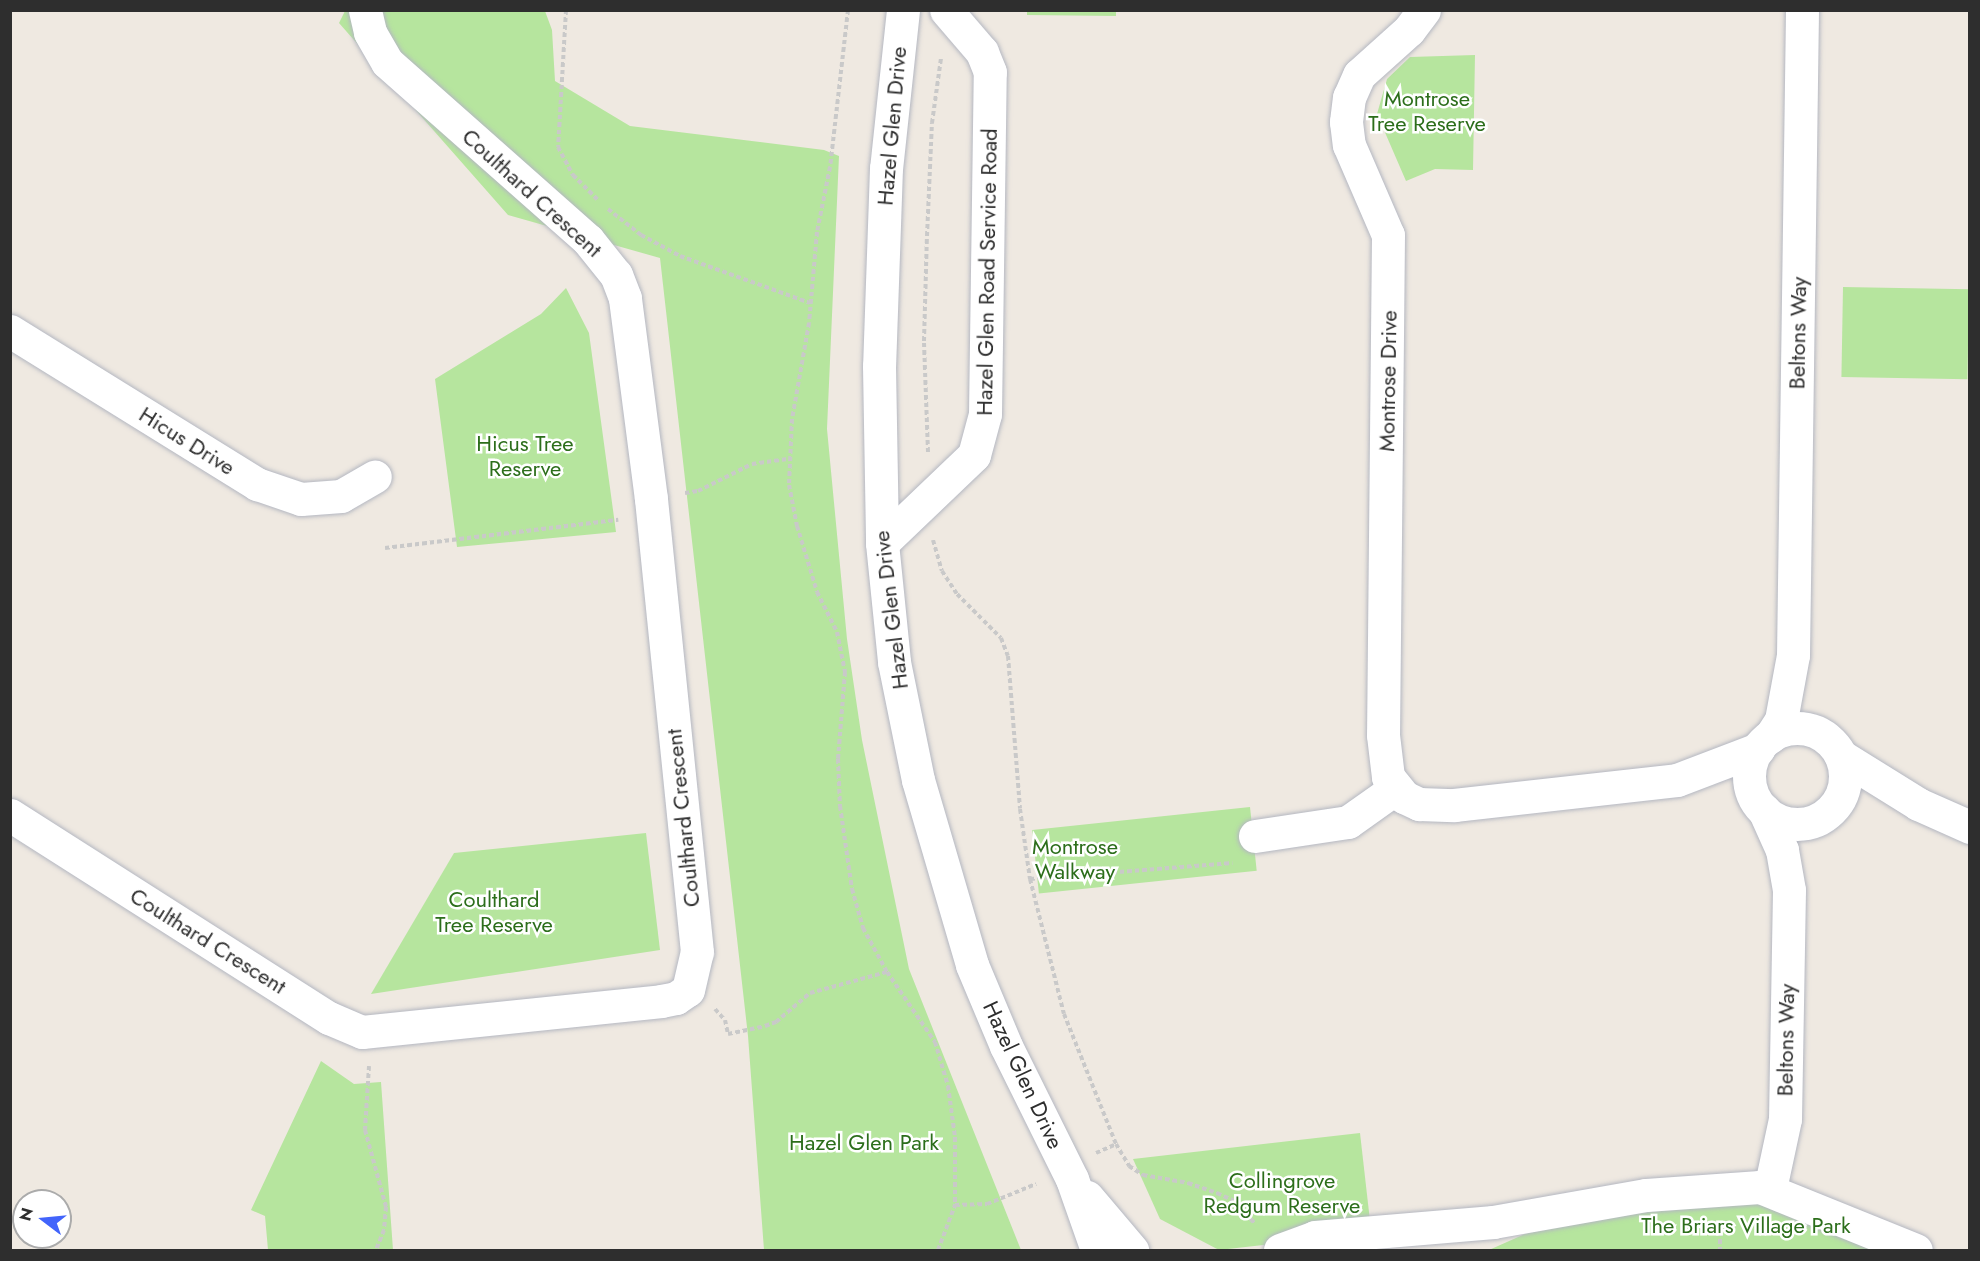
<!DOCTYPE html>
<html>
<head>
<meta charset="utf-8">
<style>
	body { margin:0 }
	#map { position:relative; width:1980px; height:1261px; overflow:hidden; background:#efe9e1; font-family:Jost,sans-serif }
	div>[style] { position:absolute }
	.green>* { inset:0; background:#b6e59e; transform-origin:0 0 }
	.path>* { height:4px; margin-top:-2px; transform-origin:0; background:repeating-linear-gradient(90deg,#c9c9c9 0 4.5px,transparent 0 7.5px) }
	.roads { filter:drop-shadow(0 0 2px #b4b7c1) drop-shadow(0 0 2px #b4b7c1) }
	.minor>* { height:33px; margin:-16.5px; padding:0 16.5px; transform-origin:16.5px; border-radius:16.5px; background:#fff }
	.minor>.ring { margin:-16.5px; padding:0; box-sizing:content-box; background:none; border:33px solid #fff; border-radius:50% }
	span { translate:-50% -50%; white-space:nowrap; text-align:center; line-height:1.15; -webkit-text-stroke:5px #fff; paint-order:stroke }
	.park-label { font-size:22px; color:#2c6e1b }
	.street-label { font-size:22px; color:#2e2e2e }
	.frame { position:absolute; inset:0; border:12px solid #2e2e2e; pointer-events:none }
	.north { position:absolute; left:12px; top:1189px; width:60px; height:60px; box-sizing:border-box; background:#fff; border:2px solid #ababab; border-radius:50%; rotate:286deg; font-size:16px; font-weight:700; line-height:24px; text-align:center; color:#2e2e2e }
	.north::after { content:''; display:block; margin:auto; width:21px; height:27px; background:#4264fb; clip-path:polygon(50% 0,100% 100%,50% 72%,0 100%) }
</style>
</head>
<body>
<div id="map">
	<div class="green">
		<i style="clip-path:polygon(345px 11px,545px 11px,552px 30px,555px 81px,630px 126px,824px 150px,839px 156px,827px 429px,847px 639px,862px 740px,909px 969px,1021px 1250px,764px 1250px,748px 1036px,660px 258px,508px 215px,339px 23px)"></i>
		<i style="clip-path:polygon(1027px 11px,1116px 11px,1116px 16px,1027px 15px)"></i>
		<i style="clip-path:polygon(1475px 55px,1473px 170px,1435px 169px,1406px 181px,1377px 114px,1387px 79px,1410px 57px)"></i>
		<i style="left:1843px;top:287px;width:126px;height:90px;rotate:1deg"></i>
		<i style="clip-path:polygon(566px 288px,589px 333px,616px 532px,457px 547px,435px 379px,541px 314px)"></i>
		<i style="left:1250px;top:807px;width:64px;height:219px;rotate:84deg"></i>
		<i style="clip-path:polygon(646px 833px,660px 950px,371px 994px,454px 853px)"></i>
		<i style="clip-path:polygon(321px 1061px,354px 1084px,381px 1082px,393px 1250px,268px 1250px,265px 1216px,251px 1210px)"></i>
		<i style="clip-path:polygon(1360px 1133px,1370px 1221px,1307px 1240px,1219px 1250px,1160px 1219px,1133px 1159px)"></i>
		<i style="clip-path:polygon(1759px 1201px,1876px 1250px,1489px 1250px,1552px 1222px)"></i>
	</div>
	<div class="path">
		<i style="left:566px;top:10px;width:137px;rotate:93.3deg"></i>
		<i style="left:558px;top:147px;width:32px;rotate:62deg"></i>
		<i style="left:573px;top:175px;width:35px;rotate:45deg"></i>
		<i style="left:848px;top:10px;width:158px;rotate:96.5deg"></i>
		<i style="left:830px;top:167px;width:66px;rotate:101.3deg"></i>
		<i style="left:817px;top:232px;width:91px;rotate:95deg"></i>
		<i style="left:809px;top:323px;width:97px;rotate:100deg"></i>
		<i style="left:792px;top:419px;width:66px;rotate:92.6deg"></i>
		<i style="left:789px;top:485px;width:42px;rotate:79deg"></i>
		<i style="left:797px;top:526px;width:69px;rotate:73.1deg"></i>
		<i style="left:817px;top:592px;width:45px;rotate:63.4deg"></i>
		<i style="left:837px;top:632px;width:41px;rotate:78.7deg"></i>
		<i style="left:845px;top:672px;width:87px;rotate:94.6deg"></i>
		<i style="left:838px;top:759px;width:47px;rotate:87.6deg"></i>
		<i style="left:840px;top:806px;width:84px;rotate:81.8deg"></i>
		<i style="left:852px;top:889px;width:41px;rotate:74.2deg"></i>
		<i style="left:863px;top:928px;width:50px;rotate:61.4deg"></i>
		<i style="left:887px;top:972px;width:85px;rotate:55.6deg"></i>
		<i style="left:935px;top:1042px;width:46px;rotate:73.5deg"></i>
		<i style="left:948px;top:1086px;width:51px;rotate:82.2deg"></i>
		<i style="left:955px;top:1137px;width:68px;rotate:90deg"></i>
		<i style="left:608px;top:209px;width:42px;rotate:38.2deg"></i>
		<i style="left:641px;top:235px;width:44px;rotate:28.3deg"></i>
		<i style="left:680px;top:256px;width:138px;rotate:19.9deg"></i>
		<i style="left:928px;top:452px;width:111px;rotate:-92.1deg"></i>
		<i style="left:924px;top:341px;width:105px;rotate:-88.4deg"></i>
		<i style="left:927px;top:236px;width:113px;rotate:-87.5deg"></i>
		<i style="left:932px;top:123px;width:66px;rotate:-82.1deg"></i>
		<i style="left:685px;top:493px;width:13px;rotate:-9deg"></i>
		<i style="left:698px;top:491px;width:60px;rotate:-26.6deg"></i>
		<i style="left:752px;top:464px;width:36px;rotate:-8deg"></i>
		<i style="left:933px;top:540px;width:32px;rotate:74deg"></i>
		<i style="left:942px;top:571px;width:27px;rotate:57deg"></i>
		<i style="left:957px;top:594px;width:62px;rotate:45deg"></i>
		<i style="left:1001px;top:638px;width:19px;rotate:69deg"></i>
		<i style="left:1008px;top:656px;width:153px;rotate:85.5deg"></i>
		<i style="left:1020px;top:809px;width:71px;rotate:81.9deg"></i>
		<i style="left:1030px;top:879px;width:139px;rotate:75.9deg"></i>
		<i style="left:1064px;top:1014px;width:140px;rotate:68.2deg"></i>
		<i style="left:385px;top:548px;width:235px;rotate:-6.9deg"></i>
		<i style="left:1030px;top:879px;width:203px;rotate:-4.5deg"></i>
		<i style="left:715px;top:1009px;width:15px;rotate:48deg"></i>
		<i style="left:725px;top:1020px;width:14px;rotate:78deg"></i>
		<i style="left:728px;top:1034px;width:38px;rotate:-12deg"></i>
		<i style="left:765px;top:1026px;width:12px;rotate:-20deg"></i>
		<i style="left:776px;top:1022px;width:45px;rotate:-40.5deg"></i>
		<i style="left:810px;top:993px;width:80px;rotate:-15.3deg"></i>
		<i style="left:369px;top:1066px;width:64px;rotate:93.6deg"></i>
		<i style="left:365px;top:1130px;width:80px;rotate:74.7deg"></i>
		<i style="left:386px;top:1207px;width:23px;rotate:95deg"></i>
		<i style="left:384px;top:1230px;width:22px;rotate:112deg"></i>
		<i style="left:1096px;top:1153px;width:22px;rotate:-24deg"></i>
		<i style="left:1116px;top:1144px;width:26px;rotate:59deg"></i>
		<i style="left:1129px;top:1166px;width:17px;rotate:33deg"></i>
		<i style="left:1143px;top:1175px;width:46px;rotate:10.1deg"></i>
		<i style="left:1188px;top:1183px;width:31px;rotate:19deg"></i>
		<i style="left:1217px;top:1193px;width:21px;rotate:25deg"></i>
		<i style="left:1236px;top:1202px;width:30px;rotate:49deg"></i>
		<i style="left:1720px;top:1224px;width:26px;rotate:90deg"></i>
		<i style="left:938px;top:1250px;width:48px;rotate:-69.3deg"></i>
		<i style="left:955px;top:1205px;width:32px;rotate:-2deg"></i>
		<i style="left:987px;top:1204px;width:53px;rotate:-22.2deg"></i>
	</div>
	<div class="roads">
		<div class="minor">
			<i style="left:903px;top:10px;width:159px;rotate:96.1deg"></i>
			<i style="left:886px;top:168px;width:198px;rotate:92deg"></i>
			<i style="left:879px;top:366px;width:177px;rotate:89deg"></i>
			<i style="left:882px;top:543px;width:120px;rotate:84.2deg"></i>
			<i style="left:894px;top:662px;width:120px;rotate:78.5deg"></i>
			<i style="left:918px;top:780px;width:193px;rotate:73.7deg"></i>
			<i style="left:972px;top:965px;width:88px;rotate:67.2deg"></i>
			<i style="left:1006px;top:1046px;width:148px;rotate:63.6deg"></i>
			<i style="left:1072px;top:1179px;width:75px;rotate:70.6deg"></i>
			<i style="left:1424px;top:10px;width:25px;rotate:127deg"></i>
			<i style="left:1409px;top:30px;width:67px;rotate:138deg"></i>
			<i style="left:1359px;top:75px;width:24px;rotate:114deg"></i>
			<i style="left:1349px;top:97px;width:25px;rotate:97deg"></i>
			<i style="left:1346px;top:122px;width:23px;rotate:83deg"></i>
			<i style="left:1349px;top:145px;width:98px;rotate:66.6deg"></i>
			<i style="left:1388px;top:235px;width:500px;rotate:90.57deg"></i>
			<i style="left:1383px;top:735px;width:42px;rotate:83.2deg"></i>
			<i style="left:1388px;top:777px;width:26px;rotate:51deg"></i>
			<i style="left:1404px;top:797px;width:17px;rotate:25deg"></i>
			<i style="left:1419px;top:804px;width:35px;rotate:2deg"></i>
			<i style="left:1454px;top:805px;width:224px;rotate:-6.4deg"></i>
			<i style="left:1677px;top:780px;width:87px;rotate:-20.9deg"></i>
			<i style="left:10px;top:331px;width:291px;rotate:31.8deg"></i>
			<i style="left:257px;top:484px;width:46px;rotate:18.8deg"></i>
			<i style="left:301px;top:499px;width:40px;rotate:-4.3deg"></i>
			<i style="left:341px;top:496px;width:39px;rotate:-30deg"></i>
			<i style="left:882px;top:543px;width:127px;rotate:-43.7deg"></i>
			<i style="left:974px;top:455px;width:42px;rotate:-75deg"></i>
			<i style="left:985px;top:414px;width:342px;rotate:-89.2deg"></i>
			<i style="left:990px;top:72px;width:22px;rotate:-112deg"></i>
			<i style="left:982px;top:52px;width:55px;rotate:-130.6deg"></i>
			<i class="ring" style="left:1749px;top:728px;width:63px;height:63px"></i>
			<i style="left:1770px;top:737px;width:20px;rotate:-57deg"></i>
			<i style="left:1781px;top:720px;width:66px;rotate:-79.5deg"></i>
			<i style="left:1793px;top:655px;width:645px;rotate:-89.2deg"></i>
			<i style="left:1841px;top:756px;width:91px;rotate:31.9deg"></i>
			<i style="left:1918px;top:804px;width:57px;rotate:23.9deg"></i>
			<i style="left:1764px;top:810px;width:44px;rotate:65.8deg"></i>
			<i style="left:1782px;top:850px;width:41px;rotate:80.1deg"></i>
			<i style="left:1789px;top:890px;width:229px;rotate:91deg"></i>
			<i style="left:1785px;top:1119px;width:72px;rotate:102.1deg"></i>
			<i style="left:10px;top:815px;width:378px;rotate:32.5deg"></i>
			<i style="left:329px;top:1018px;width:36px;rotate:23deg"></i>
			<i style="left:362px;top:1032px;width:301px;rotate:-5.9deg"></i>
			<i style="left:661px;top:1001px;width:15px;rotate:-11deg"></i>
			<i style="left:676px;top:998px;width:14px;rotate:-34deg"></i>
			<i style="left:688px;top:990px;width:39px;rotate:-77deg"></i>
			<i style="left:697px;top:952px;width:455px;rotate:-95.8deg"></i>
			<i style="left:651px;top:499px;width:203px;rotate:-97.4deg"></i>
			<i style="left:625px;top:298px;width:25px;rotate:-111deg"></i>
			<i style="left:616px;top:275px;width:45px;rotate:-128.7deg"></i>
			<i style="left:588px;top:240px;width:268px;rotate:-138.5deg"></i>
			<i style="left:387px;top:62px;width:34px;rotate:-120deg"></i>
			<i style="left:370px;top:32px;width:23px;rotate:-103deg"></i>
			<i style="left:1255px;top:836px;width:94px;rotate:-8.6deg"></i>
			<i style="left:1348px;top:822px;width:59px;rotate:-35.3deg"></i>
			<i style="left:1087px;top:1197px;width:70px;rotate:49.7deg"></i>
			<i style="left:1280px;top:1250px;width:37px;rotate:-20deg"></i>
			<i style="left:1315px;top:1237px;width:179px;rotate:-4.8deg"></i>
			<i style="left:1493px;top:1222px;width:155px;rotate:-10deg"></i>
			<i style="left:1646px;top:1195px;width:114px;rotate:-4deg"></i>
			<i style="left:1760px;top:1187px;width:168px;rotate:22deg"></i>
		</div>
	</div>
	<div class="park-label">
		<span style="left:1427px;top:111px">Montrose<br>Tree Reserve</span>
		<span style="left:525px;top:456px">Hicus Tree<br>Reserve</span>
		<span style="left:1075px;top:859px">Montrose<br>Walkway</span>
		<span style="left:494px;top:912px">Coulthard<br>Tree Reserve</span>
		<span style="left:864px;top:1143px">Hazel Glen Park</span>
		<span style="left:1282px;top:1193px">Collingrove<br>Redgum Reserve</span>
		<span style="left:1746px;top:1226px">The Briars Village Park</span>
	</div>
	<div class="street-label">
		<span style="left:892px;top:126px;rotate:-85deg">Hazel Glen Drive</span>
		<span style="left:532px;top:193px;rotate:42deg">Coulthard Crescent</span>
		<span style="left:987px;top:272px;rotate:-89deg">Hazel Glen Road Service Road</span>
		<span style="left:1798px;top:333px;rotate:-89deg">Beltons Way</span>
		<span style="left:1388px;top:381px;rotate:-89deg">Montrose Drive</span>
		<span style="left:187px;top:441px;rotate:32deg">Hicus Drive</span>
		<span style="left:891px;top:610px;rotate:-97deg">Hazel Glen Drive</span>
		<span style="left:683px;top:818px;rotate:-96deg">Coulthard Crescent</span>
		<span style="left:208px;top:941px;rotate:32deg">Coulthard Crescent</span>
		<span style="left:1786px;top:1040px;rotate:-89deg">Beltons Way</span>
		<span style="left:1023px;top:1075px;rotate:65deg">Hazel Glen Drive</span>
	</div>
	<div class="frame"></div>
	<div class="north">N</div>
</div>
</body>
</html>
